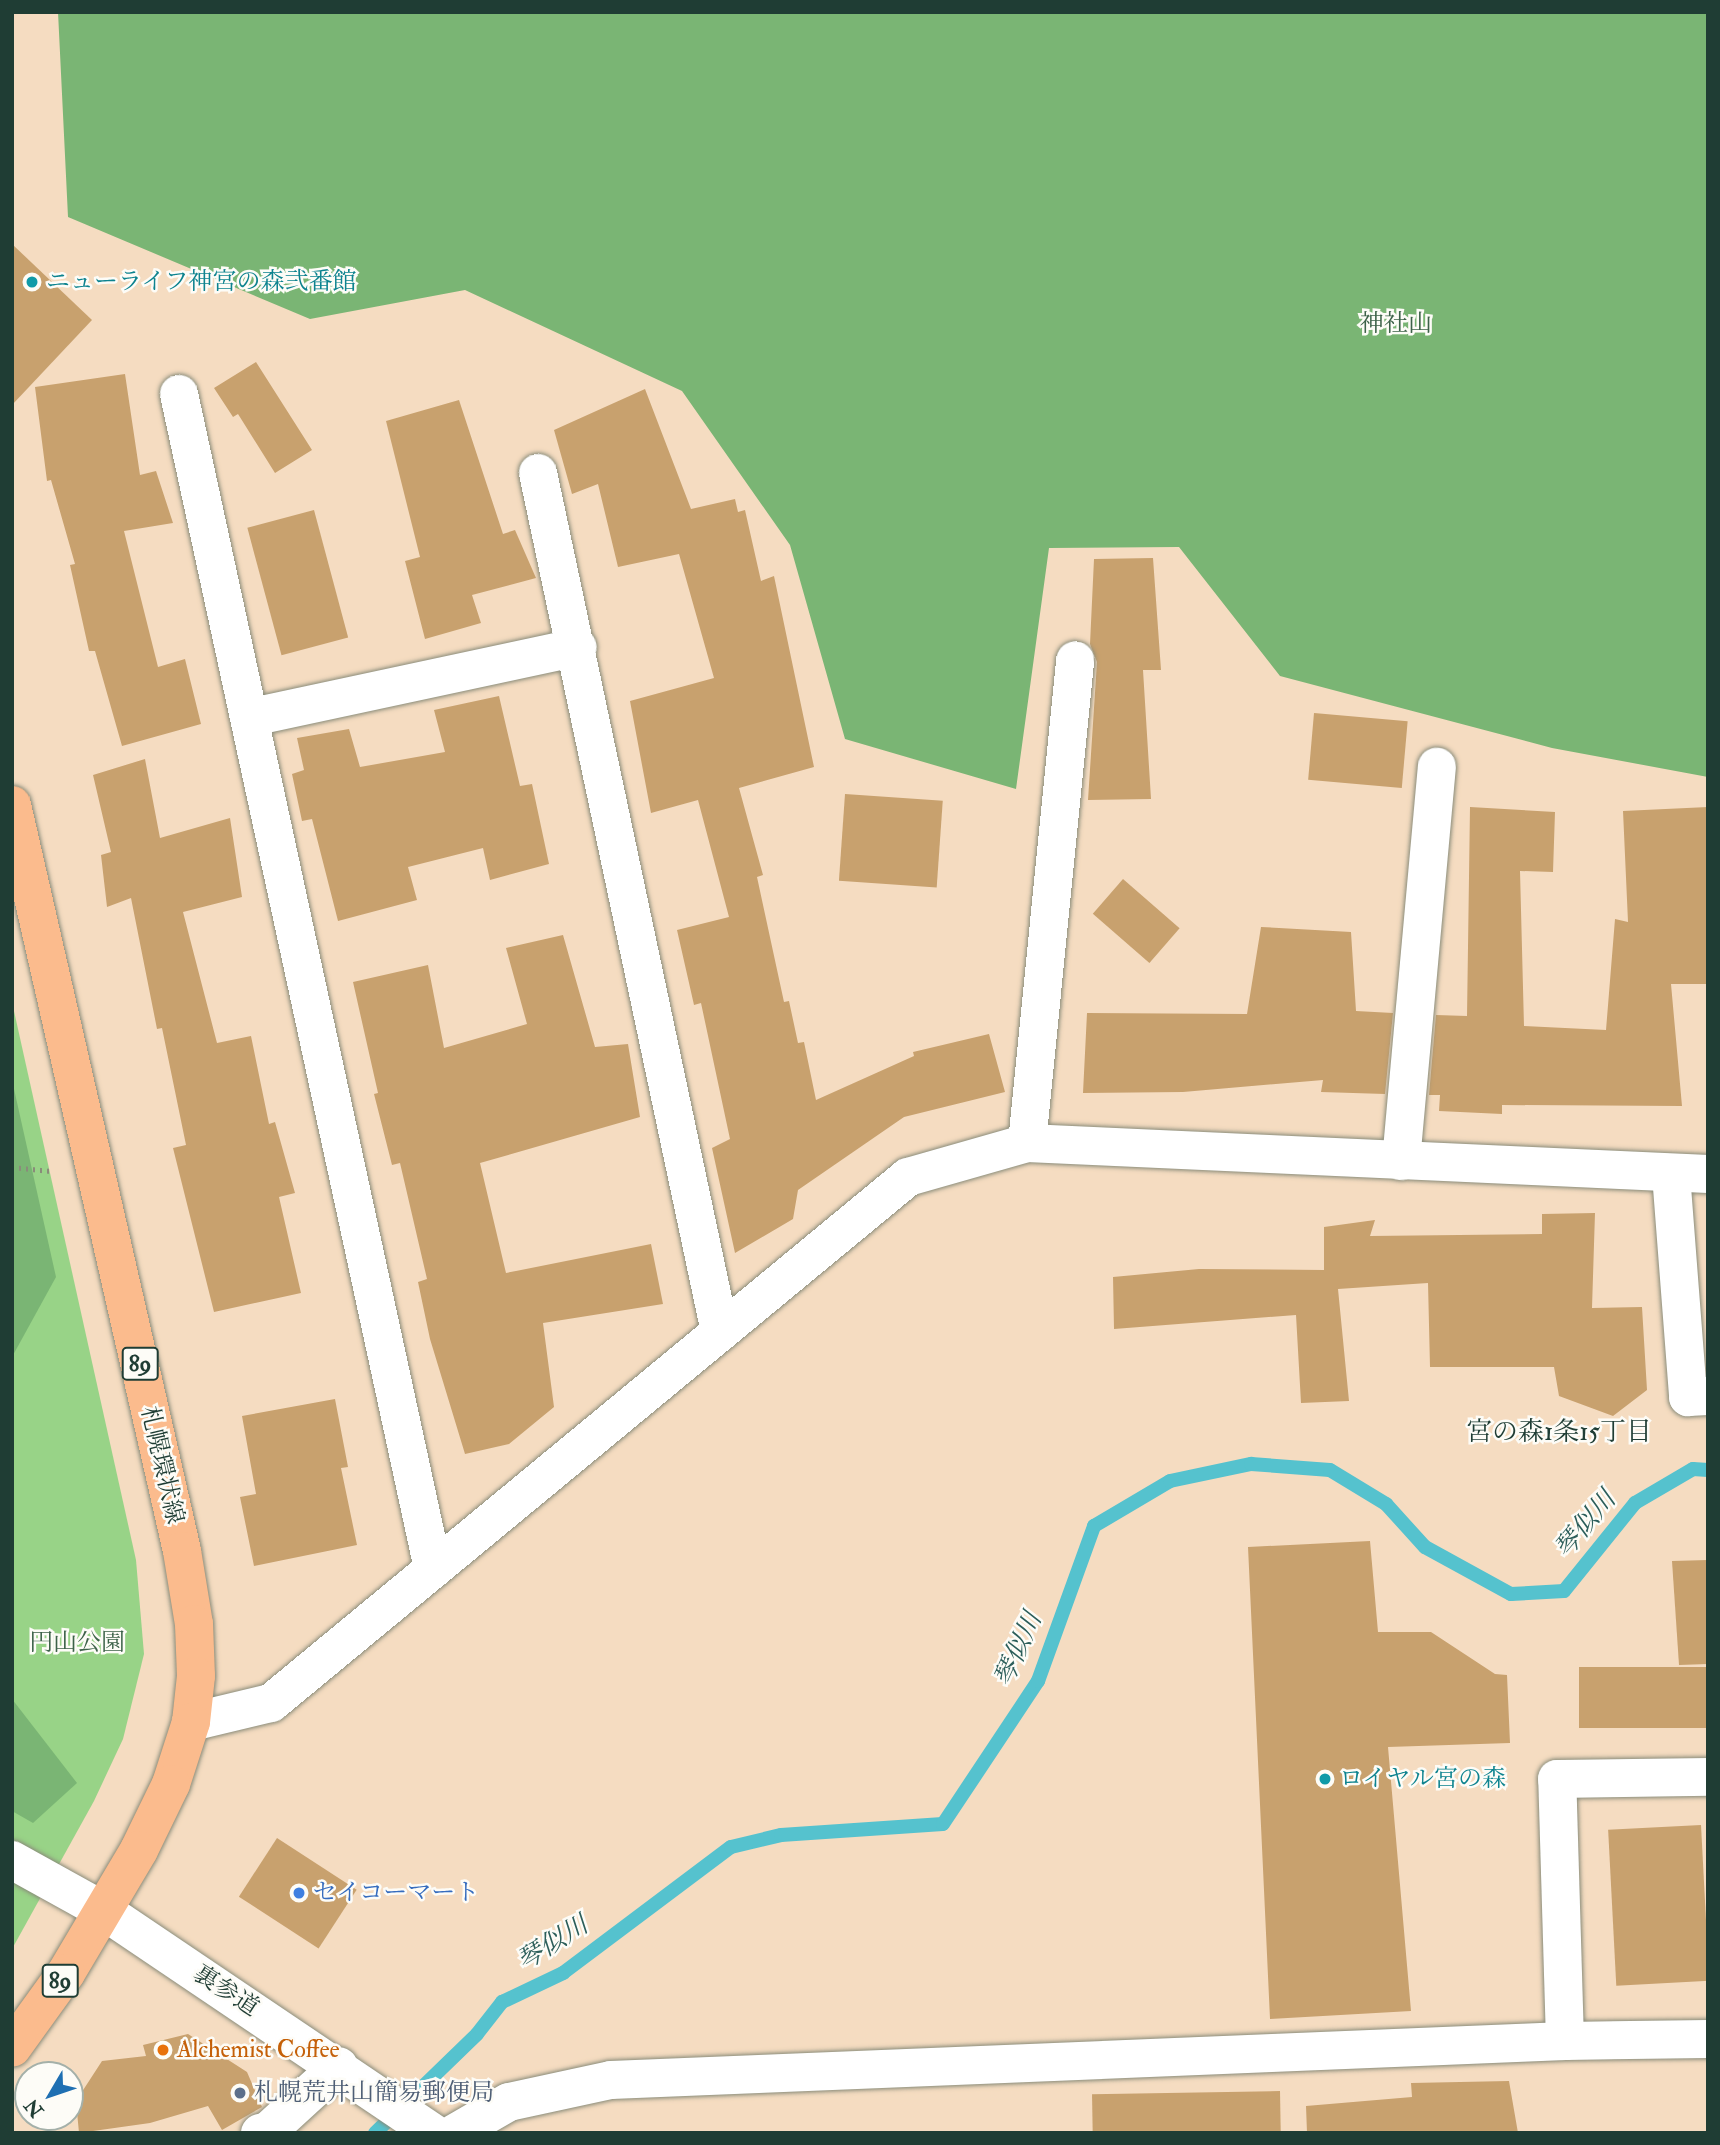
<!DOCTYPE html>
<html>
<head>
<meta charset="utf-8">
<style>
	body { margin:0 }
	#map { position:relative; width:1720px; height:2145px; overflow:hidden; background:#f5dcc1; font-family:"IM FELL Double Pica","Noto Serif JP",serif }
	div>[style] { position:absolute }
	.green>* { inset:0; background:#98d387 }
	.forest>* { inset:0; background:#7ab574 }
	.stream>* { height:14px; margin:-7px; padding:0 7px; transform-origin:7px; border-radius:7px; background:#55c2ce }
	.building>* { inset:0; background:#c8a16e; transform-origin:0 0 }
	.path>* { height:4.5px; margin-top:-2.25px; transform-origin:0; background:repeating-linear-gradient(90deg,#8a8c7a 0 2px,transparent 0 7px) }
	.roads { filter:drop-shadow(0 0 2px #8a8c7a) drop-shadow(0 0 2px #8a8c7a) }
	.minor>* { height:38px; margin:-19px; padding:0 19px; transform-origin:19px; border-radius:19px; background:#fff }
	.tertiary>* { height:38px; margin:-19px; padding:0 19px; transform-origin:19px; border-radius:19px; background:#fff }
	.primary>* { height:38px; margin:-19px; padding:0 19px; transform-origin:19px; border-radius:19px; background:#fbbb8d }
	.dots>* { width:19px; height:19px; translate:-50% -50%; box-sizing:border-box; border:4px solid #fdfcf7; border-radius:50% }
	span { translate:-50% -50%; white-space:nowrap; text-align:center; line-height:1.15; -webkit-text-stroke:5px #fdfcf7; paint-order:stroke }
	.shield-label span { padding:2px 5px; background:#fdfcf7; border:2px solid; border-radius:5px; -webkit-text-stroke-width:0 }
	.shield-label { font-size:23px; color:#1f3d34; font-weight:700 }
	.culture-label { font-size:24px; color:#0d838f }
	.left { translate:0 -50%; text-align:left }
	.park-label { font-size:24px; color:#3d6249 }
	.street-label { font-size:24px; color:#1f3d34 }
	.shop-label { font-size:24px; color:#366cbe }
	.food-label { font-size:24px; color:#c56008 }
	.service-label { font-size:24px; color:#4e5e75 }
	.neighbourhood-label { font-size:26px; color:#1f3d34 }
	.water-label { font-size:26px; color:#2c5e5a; font-style:italic }
	.frame { position:absolute; inset:0; border:14px solid #1f3d34; pointer-events:none }
	.north { position:absolute; left:14px; top:2061px; width:70px; height:70px; box-sizing:border-box; background:#fdfcf7; border:2px solid #a4b0a9; border-radius:50%; rotate:231deg; font-size:19px; font-weight:700; line-height:28px; text-align:center; color:#1f3d34 }
	.north::after { content:''; display:block; margin:auto; width:24px; height:32px; background:#1f6fb2; clip-path:polygon(50% 0,100% 100%,50% 72%,0 100%) }
</style>
</head>
<body>
<div id="map">
	<div class="green">
		<i style="clip-path:polygon(12px 1002px,136px 1560px,144px 1654px,123px 1739px,94px 1801px,12px 1949px)"></i>
	</div>
	<div class="forest">
		<i style="clip-path:polygon(58px 12px,1708px 12px,1708px 777px,1552px 748px,1280px 676px,1179px 547px,1049px 548px,1016px 789px,845px 739px,790px 545px,682px 391px,465px 290px,310px 319px,68px 217px)"></i>
		<i style="clip-path:polygon(12px 1080px,56px 1277px,12px 1357px)"></i>
		<i style="clip-path:polygon(12px 1699px,77px 1783px,33px 1823px,12px 1811px)"></i>
	</div>
	<div class="stream">
		<i style="left:375px;top:2133px;width:142px;rotate:-44.1deg"></i>
		<i style="left:477px;top:2034px;width:41px;rotate:-52deg"></i>
		<i style="left:502px;top:2002px;width:68px;rotate:-25.4deg"></i>
		<i style="left:563px;top:1973px;width:210px;rotate:-36.9deg"></i>
		<i style="left:731px;top:1847px;width:51px;rotate:-13.5deg"></i>
		<i style="left:781px;top:1835px;width:162px;rotate:-3.9deg"></i>
		<i style="left:943px;top:1824px;width:172px;rotate:-56.4deg"></i>
		<i style="left:1038px;top:1681px;width:165px;rotate:-70.1deg"></i>
		<i style="left:1094px;top:1526px;width:88px;rotate:-30.6deg"></i>
		<i style="left:1170px;top:1481px;width:83px;rotate:-11.9deg"></i>
		<i style="left:1251px;top:1464px;width:79px;rotate:4.3deg"></i>
		<i style="left:1330px;top:1470px;width:66px;rotate:31.3deg"></i>
		<i style="left:1386px;top:1504px;width:58px;rotate:47.8deg"></i>
		<i style="left:1425px;top:1547px;width:98px;rotate:28.7deg"></i>
		<i style="left:1511px;top:1594px;width:53px;rotate:-3.2deg"></i>
		<i style="left:1564px;top:1591px;width:113px;rotate:-51.1deg"></i>
		<i style="left:1635px;top:1503px;width:67px;rotate:-30.4deg"></i>
		<i style="left:1693px;top:1469px;width:15px;rotate:4deg"></i>
	</div>
	<div class="building">
		<i style="clip-path:polygon(12px 244px,92px 320px,12px 405px)"></i>
		<i style="clip-path:polygon(256px 362px,312px 450px,275px 473px,238px 414px,233px 417px,214px 388px)"></i>
		<i style="clip-path:polygon(125px 374px,140px 475px,156px 471px,173px 523px,124px 531px,158px 667px,185px 659px,201px 724px,122px 746px,95px 651px,89px 651px,70px 565px,75px 564px,51px 480px,47px 481px,35px 387px)"></i>
		<i style="clip-path:polygon(645px 389px,691px 509px,735px 499px,738px 512px,745px 510px,761px 581px,774px 576px,814px 767px,739px 788px,763px 875px,757px 877px,784px 1002px,789px 1001px,798px 1043px,804px 1042px,816px 1100px,914px 1056px,913px 1052px,989px 1034px,1005px 1092px,904px 1117px,798px 1190px,793px 1219px,735px 1253px,712px 1148px,730px 1139px,701px 1003px,694px 1005px,677px 930px,729px 917px,698px 800px,651px 813px,630px 701px,714px 678px,679px 554px,618px 567px,598px 484px,572px 494px,554px 430px)"></i>
		<i style="clip-path:polygon(459px 400px,503px 534px,515px 530px,536px 578px,472px 595px,481px 623px,425px 639px,405px 561px,420px 557px,386px 421px)"></i>
		<i style="left:314px;top:510px;width:132px;height:69px;rotate:75deg"></i>
		<i style="clip-path:polygon(1153px 558px,1161px 670px,1143px 670px,1151px 799px,1088px 800px,1097px 662px,1090px 644px,1094px 559px)"></i>
		<i style="clip-path:polygon(499px 696px,520px 786px,532px 784px,549px 864px,490px 880px,483px 848px,408px 867px,417px 900px,338px 921px,312px 819px,302px 821px,292px 774px,304px 770px,297px 738px,349px 729px,360px 767px,445px 752px,434px 710px)"></i>
		<i style="left:1314px;top:713px;width:94px;height:67px;rotate:5deg"></i>
		<i style="clip-path:polygon(145px 759px,160px 838px,230px 818px,242px 897px,183px 912px,217px 1043px,251px 1036px,269px 1124px,275px 1122px,295px 1193px,279px 1197px,301px 1293px,214px 1312px,173px 1148px,186px 1145px,162px 1028px,157px 1029px,131px 898px,107px 907px,101px 855px,111px 852px,93px 775px)"></i>
		<i style="left:845px;top:794px;width:98px;height:87px;rotate:4deg"></i>
		<i style="clip-path:polygon(1470px 807px,1555px 812px,1553px 872px,1520px 871px,1524px 1026px,1606px 1030px,1615px 919px,1628px 922px,1623px 811px,1708px 807px,1708px 984px,1671px 984px,1682px 1106px,1502px 1105px,1502px 1114px,1439px 1111px,1440px 1095px,1429px 1095px,1436px 1015px,1467px 1016px)"></i>
		<i style="left:1123px;top:879px;width:75px;height:46px;rotate:41deg"></i>
		<i style="clip-path:polygon(1261px 927px,1351px 932px,1356px 1011px,1393px 1013px,1385px 1094px,1321px 1092px,1323px 1080px,1183px 1092px,1083px 1093px,1087px 1013px,1247px 1014px)"></i>
		<i style="clip-path:polygon(563px 935px,595px 1047px,628px 1044px,640px 1117px,480px 1163px,506px 1273px,651px 1244px,663px 1304px,543px 1323px,554px 1407px,509px 1444px,465px 1454px,430px 1339px,418px 1282px,427px 1279px,400px 1163px,392px 1165px,374px 1094px,378px 1093px,353px 982px,428px 965px,444px 1048px,527px 1024px,506px 948px)"></i>
		<i style="clip-path:polygon(1595px 1213px,1592px 1308px,1642px 1307px,1647px 1390px,1613px 1416px,1559px 1396px,1554px 1367px,1430px 1367px,1428px 1283px,1338px 1289px,1349px 1401px,1301px 1403px,1296px 1315px,1114px 1329px,1113px 1277px,1199px 1269px,1324px 1270px,1324px 1227px,1375px 1220px,1370px 1236px,1542px 1234px,1542px 1214px)"></i>
		<i style="clip-path:polygon(335px 1399px,348px 1467px,341px 1468px,357px 1545px,254px 1566px,240px 1497px,256px 1494px,242px 1416px)"></i>
		<i style="clip-path:polygon(1370px 1541px,1378px 1632px,1431px 1632px,1495px 1674px,1507px 1675px,1510px 1743px,1388px 1747px,1411px 2011px,1270px 2019px,1248px 1547px)"></i>
		<i style="clip-path:polygon(1708px 1560px,1708px 1664px,1679px 1665px,1672px 1561px)"></i>
		<i style="left:1708px;top:1667px;width:61px;height:129px;rotate:90deg"></i>
		<i style="left:1701px;top:1825px;width:156px;height:93px;rotate:87deg"></i>
		<i style="left:277px;top:1838px;width:95px;height:70px;rotate:33deg"></i>
		<i style="clip-path:polygon(188px 2034px,247px 2072px,262px 2107px,222px 2130px,208px 2106px,150px 2123px,79px 2133px,76px 2101px,102px 2061px,146px 2056px,143px 2045px)"></i>
		<i style="clip-path:polygon(1509px 2081px,1518px 2133px,1307px 2133px,1306px 2106px,1412px 2097px,1411px 2083px)"></i>
		<i style="left:1280px;top:2091px;width:42px;height:188px;rotate:89deg"></i>
	</div>
	<div class="path">
		<i style="left:12px;top:1167px;width:39px;rotate:6deg"></i>
	</div>
	<div class="roads">
		<div class="minor">
			<i style="left:179px;top:394px;width:1202px;rotate:77.8deg"></i>
			<i style="left:538px;top:473px;width:878px;rotate:78.04deg"></i>
			<i style="left:252px;top:717px;width:333px;rotate:-12.1deg"></i>
			<i style="left:1027px;top:1143px;width:485px;rotate:-84.3deg"></i>
			<i style="left:1401px;top:1161px;width:396px;rotate:-84.8deg"></i>
			<i style="left:1671px;top:1174px;width:224px;rotate:85.6deg"></i>
			<i style="left:1688px;top:1397px;width:20px;rotate:-3deg"></i>
			<i style="left:191px;top:1722px;width:82px;rotate:-13.4deg"></i>
			<i style="left:271px;top:1703px;width:826px;rotate:-39.55deg"></i>
			<i style="left:908px;top:1177px;width:124px;rotate:-15.9deg"></i>
			<i style="left:1027px;top:1143px;width:682px;rotate:2.61deg"></i>
			<i style="left:1565px;top:2041px;width:262px;rotate:-91.7deg"></i>
			<i style="left:1557px;top:1779px;width:151px;rotate:-0.8deg"></i>
			<i style="left:260px;top:2133px;width:8px;rotate:-14deg"></i>
			<i style="left:268px;top:2131px;width:96px;rotate:-42.5deg"></i>
			<i style="left:455px;top:2133px;width:62px;rotate:-29.9deg"></i>
			<i style="left:509px;top:2102px;width:104px;rotate:-12.2deg"></i>
			<i style="left:611px;top:2080px;width:955px;rotate:-2.34deg"></i>
			<i style="left:1565px;top:2041px;width:143px;rotate:-0.8deg"></i>
		</div>
		<div class="tertiary">
			<i style="left:12px;top:1860px;width:105px;rotate:29deg"></i>
			<i style="left:104px;top:1911px;width:397px;rotate:34deg"></i>
		</div>
		<div class="primary">
			<i style="left:12px;top:805px;width:765px;rotate:77.16deg"></i>
			<i style="left:182px;top:1551px;width:74px;rotate:80.7deg"></i>
			<i style="left:194px;top:1624px;width:52px;rotate:87.8deg"></i>
			<i style="left:196px;top:1676px;width:46px;rotate:96.2deg"></i>
			<i style="left:191px;top:1722px;width:65px;rotate:107.9deg"></i>
			<i style="left:171px;top:1784px;width:73px;rotate:115.9deg"></i>
			<i style="left:139px;top:1850px;width:143px;rotate:120.7deg"></i>
			<i style="left:66px;top:1973px;width:92px;rotate:125.8deg"></i>
		</div>
	</div>
	<div class="dots">
		<i style="left:32px;top:282px;background:#0f9aa8"></i>
		<i style="left:1325px;top:1779px;background:#0f9aa8"></i>
		<i style="left:299px;top:1893px;background:#3f7fe0"></i>
		<i style="left:163px;top:2050px;background:#e8710a"></i>
		<i style="left:240px;top:2093px;background:#5c6f8a"></i>
	</div>
	<div class="shield-label">
		<span style="left:140px;top:1364px">89</span>
		<span style="left:60px;top:1981px">89</span>
	</div>
	<div class="culture-label">
		<span class="left" style="left:46px;top:282px">ニューライフ神宮の森弐番館</span>
		<span class="left" style="left:1339px;top:1779px">ロイヤル宮の森</span>
	</div>
	<div class="park-label">
		<span style="left:1396px;top:324px">神社山</span>
		<span style="left:77px;top:1643px">円山公園</span>
	</div>
	<div class="street-label">
		<span style="left:162px;top:1465px;rotate:77deg">札幌環状線</span>
		<span style="left:226px;top:1991px;rotate:33deg">裏参道</span>
	</div>
	<div class="shop-label">
		<span class="left" style="left:313px;top:1893px">セイコーマート</span>
	</div>
	<div class="food-label">
		<span class="left" style="left:177px;top:2050px">Alchemist Coffee</span>
	</div>
	<div class="service-label">
		<span class="left" style="left:254px;top:2093px">札幌荒井山簡易郵便局</span>
	</div>
	<div class="neighbourhood-label">
		<span style="left:1559px;top:1433px">宮の森1条15丁目</span>
	</div>
	<div class="water-label">
		<span style="left:1586px;top:1525px;rotate:-50deg">琴似川</span>
		<span style="left:1019px;top:1650px;rotate:-66deg">琴似川</span>
		<span style="left:553px;top:1944px;rotate:-32deg">琴似川</span>
	</div>
	<div class="frame"></div>
	<div class="north">N</div>
</div>
</body>
</html>
